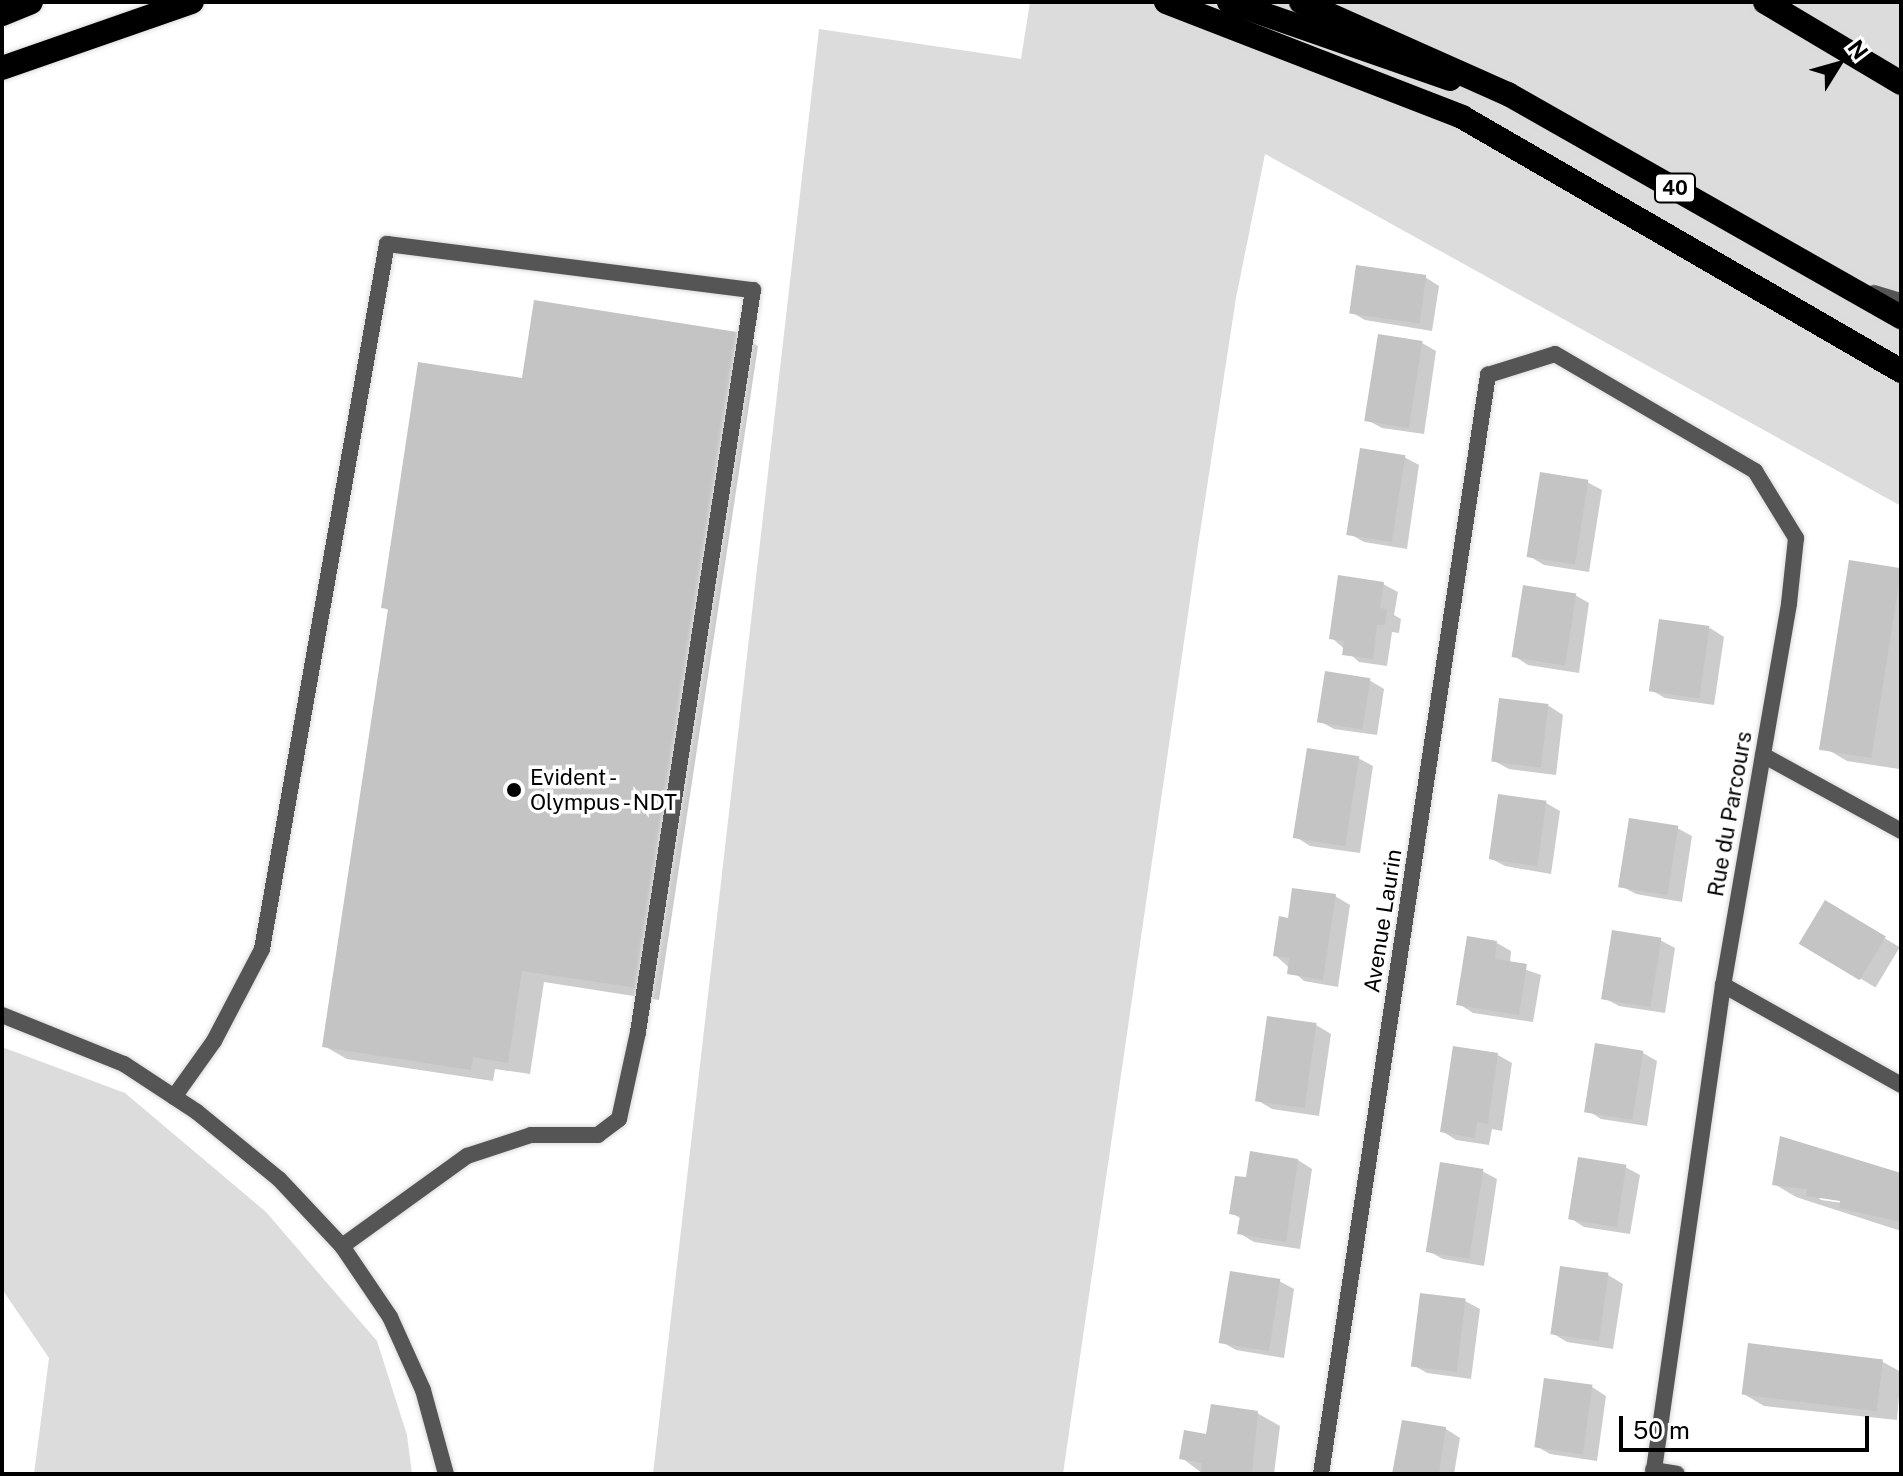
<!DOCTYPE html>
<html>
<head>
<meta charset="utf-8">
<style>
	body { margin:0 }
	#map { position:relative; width:1903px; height:1476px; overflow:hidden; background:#fff; font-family:"Public Sans",sans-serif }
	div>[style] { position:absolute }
	.green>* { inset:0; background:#dcdcdc }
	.shadow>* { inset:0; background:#0003; transform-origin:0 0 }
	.building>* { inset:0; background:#c4c4c4; transform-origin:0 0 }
	.roads { filter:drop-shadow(0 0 2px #dbdbdb) drop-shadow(0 0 2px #dbdbdb) }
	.lane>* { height:16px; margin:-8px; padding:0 8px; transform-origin:8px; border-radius:8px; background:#555 }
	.street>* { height:16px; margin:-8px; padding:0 8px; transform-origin:8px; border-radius:8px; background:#555 }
	.highway>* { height:24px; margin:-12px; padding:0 12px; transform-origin:12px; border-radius:12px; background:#000 }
	.dots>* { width:22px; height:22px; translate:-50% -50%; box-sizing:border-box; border:4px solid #fff; border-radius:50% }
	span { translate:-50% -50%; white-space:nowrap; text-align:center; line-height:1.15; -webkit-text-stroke:7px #fff; paint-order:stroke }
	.shield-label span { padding:2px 6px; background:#fff; border:2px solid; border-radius:6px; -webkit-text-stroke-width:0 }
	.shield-label { font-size:20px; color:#000; font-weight:700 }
	.poi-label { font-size:22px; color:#000 }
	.left { translate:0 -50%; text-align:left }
	.street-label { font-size:22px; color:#000 }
	.frame { position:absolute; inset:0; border:4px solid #000; pointer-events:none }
	.north { position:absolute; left:1799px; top:24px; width:80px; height:80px; -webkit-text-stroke:6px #fff; paint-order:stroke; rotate:53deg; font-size:22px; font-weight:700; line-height:32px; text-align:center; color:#000 }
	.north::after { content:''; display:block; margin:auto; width:28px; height:36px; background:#000; clip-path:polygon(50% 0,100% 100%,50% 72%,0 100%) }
	.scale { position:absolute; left:1619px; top:1416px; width:250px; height:36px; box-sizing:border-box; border:4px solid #000; border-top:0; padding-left:10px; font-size:24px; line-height:28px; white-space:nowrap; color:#000; -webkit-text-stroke:6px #fff; paint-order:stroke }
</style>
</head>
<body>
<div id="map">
	<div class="green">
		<i style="clip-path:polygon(1030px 2px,1901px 2px,1901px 506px,1265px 154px,1236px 298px,1197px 552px,1063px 1474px,653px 1474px,819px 29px,1021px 59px)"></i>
		<i style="clip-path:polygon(2px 1047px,125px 1093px,266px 1212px,377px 1341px,407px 1435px,412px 1474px,34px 1474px,49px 1358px,2px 1289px)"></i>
	</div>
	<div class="shadow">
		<i style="clip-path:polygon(1425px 277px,1439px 286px,1432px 331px,1365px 320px,1351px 312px)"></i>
		<i style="clip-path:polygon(736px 334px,758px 346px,659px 1000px,544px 982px,530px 1074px,495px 1069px,493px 1081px,347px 1059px,324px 1046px,390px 611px,383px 607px,524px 380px)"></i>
		<i style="clip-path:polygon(1422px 343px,1436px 351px,1424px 434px,1382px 428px,1367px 420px)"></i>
		<i style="clip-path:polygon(1404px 457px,1419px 465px,1407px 549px,1364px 542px,1350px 534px)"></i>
		<i style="clip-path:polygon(1587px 482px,1602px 490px,1589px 572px,1544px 565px,1529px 556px)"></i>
		<i style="clip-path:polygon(1850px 562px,1901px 570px,1899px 769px,1847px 761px,1825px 748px)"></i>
		<i style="clip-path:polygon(1383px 584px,1398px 592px,1394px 615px,1401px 619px,1399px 633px,1392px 632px,1387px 666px,1359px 662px,1332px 638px)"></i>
		<i style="clip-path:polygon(1575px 595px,1589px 603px,1579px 673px,1528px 665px,1514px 656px)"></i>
		<i style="clip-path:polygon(1710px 628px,1724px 637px,1714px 705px,1665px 698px,1651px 690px)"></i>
		<i style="clip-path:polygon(1369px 680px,1384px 689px,1377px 735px,1334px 729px,1319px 721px)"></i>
		<i style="clip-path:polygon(1549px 706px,1563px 715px,1556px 775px,1509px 769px,1494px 761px)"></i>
		<i style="clip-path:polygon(1358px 758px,1373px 766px,1360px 853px,1310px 846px,1296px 837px)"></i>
		<i style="clip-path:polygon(1546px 803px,1560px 811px,1551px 874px,1505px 866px,1490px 858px)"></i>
		<i style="clip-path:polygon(1677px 828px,1692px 836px,1682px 902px,1636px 894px,1621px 886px)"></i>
		<i style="clip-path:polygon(1335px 896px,1350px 905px,1338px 987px,1304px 981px,1275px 955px,1289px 920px)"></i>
		<i style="left:1826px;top:903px;width:86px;height:47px;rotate:31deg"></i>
		<i style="clip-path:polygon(1660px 940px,1675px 948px,1665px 1013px,1619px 1006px,1604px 998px)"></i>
		<i style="clip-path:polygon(1497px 943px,1511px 951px,1510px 964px,1541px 975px,1533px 1022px,1473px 1013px,1459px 1004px)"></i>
		<i style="clip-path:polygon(1316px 1025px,1331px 1034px,1319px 1116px,1272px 1109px,1257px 1100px)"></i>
		<i style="clip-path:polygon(1643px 1053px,1657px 1061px,1647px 1126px,1601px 1119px,1587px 1110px)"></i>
		<i style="clip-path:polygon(1498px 1055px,1512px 1063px,1502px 1131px,1492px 1129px,1489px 1145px,1456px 1140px,1442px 1131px)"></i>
		<i style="clip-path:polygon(1298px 1160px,1312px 1169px,1300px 1249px,1254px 1242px,1239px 1233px,1242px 1219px,1231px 1213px,1248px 1180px)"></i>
		<i style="clip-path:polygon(1625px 1167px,1640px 1175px,1630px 1234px,1584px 1227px,1570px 1218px)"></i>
		<i style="clip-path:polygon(1482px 1171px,1497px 1179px,1484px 1266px,1443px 1259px,1428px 1251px)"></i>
		<i style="clip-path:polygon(evenodd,1901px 1174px,1901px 1231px,1796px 1197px,1774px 1184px,1901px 1174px,1816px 1195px,1850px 1200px,1850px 1204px,1821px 1200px,1816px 1195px)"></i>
		<i style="clip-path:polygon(1608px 1275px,1623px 1284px,1613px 1349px,1567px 1342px,1552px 1333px)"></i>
		<i style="clip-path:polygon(1279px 1281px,1294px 1289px,1284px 1358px,1236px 1350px,1222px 1342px)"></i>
		<i style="clip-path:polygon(1465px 1301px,1480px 1309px,1471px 1379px,1427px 1373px,1413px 1365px)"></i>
		<i style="clip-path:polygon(1883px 1362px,1901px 1372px,1897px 1420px,1764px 1406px,1742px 1393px)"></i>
		<i style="clip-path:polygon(1592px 1387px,1606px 1396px,1597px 1461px,1550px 1454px,1536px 1446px)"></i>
		<i style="clip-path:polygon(1257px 1413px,1280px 1426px,1274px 1474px,1203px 1474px,1182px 1458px,1208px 1436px)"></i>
		<i style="clip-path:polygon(1403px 1422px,1446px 1429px,1460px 1438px,1454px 1474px,1394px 1474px)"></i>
	</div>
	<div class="building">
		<i style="left:1356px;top:265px;width:71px;height:49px;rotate:8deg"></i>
		<i style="clip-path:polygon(534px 300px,737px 332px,637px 988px,522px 971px,508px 1063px,473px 1057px,471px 1070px,322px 1047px,388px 609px,381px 608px,418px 362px,522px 378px)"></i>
		<i style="left:1378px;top:334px;width:45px;height:88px;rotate:9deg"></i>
		<i style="left:1360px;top:448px;width:46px;height:88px;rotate:9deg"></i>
		<i style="left:1540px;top:472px;width:49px;height:86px;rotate:9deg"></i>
		<i style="left:1849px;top:560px;width:53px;height:192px;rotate:9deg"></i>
		<i style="clip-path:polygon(1338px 575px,1384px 582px,1380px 608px,1387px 609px,1385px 625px,1377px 625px,1373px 659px,1342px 655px,1344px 641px,1329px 639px)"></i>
		<i style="left:1523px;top:585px;width:54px;height:73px;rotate:9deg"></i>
		<i style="left:1659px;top:619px;width:51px;height:73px;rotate:8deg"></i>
		<i style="left:1325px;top:671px;width:46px;height:52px;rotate:9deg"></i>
		<i style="left:1499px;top:698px;width:50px;height:64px;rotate:7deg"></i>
		<i style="left:1307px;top:748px;width:53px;height:91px;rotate:9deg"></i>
		<i style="left:1498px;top:794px;width:49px;height:66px;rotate:8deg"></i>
		<i style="left:1629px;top:818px;width:50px;height:70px;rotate:9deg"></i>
		<i style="clip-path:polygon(1292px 888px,1336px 894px,1323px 980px,1287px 974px,1289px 958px,1273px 956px,1279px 916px,1288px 918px)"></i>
		<i style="left:1825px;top:900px;width:71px;height:51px;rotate:31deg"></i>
		<i style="left:1612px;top:930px;width:50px;height:70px;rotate:9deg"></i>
		<i style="clip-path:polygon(1467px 936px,1497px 941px,1495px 959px,1527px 964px,1519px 1015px,1456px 1005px)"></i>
		<i style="left:1267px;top:1016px;width:50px;height:86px;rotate:8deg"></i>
		<i style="left:1595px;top:1043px;width:49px;height:70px;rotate:9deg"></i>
		<i style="clip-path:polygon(1453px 1046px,1498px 1053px,1488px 1124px,1477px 1122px,1475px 1138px,1440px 1132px)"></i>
		<i style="clip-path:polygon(1780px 1136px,1901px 1173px,1901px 1222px,1839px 1208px,1840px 1201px,1806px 1196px,1807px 1189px,1772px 1185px)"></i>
		<i style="clip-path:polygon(1250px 1151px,1298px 1159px,1286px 1242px,1237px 1234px,1240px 1216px,1229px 1214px,1235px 1176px,1246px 1177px)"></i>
		<i style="left:1578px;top:1157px;width:49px;height:63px;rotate:9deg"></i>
		<i style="left:1440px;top:1162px;width:44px;height:91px;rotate:9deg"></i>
		<i style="left:1560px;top:1266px;width:49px;height:69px;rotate:8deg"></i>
		<i style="left:1230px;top:1271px;width:51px;height:73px;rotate:9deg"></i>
		<i style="left:1420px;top:1293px;width:46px;height:74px;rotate:7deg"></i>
		<i style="left:1748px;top:1343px;width:136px;height:52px;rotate:7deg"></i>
		<i style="left:1544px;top:1378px;width:49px;height:70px;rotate:8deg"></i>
		<i style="clip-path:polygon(1211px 1404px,1258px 1411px,1252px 1474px,1201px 1474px,1202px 1463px,1179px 1459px,1184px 1430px,1206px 1434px)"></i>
		<i style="clip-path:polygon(1402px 1420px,1446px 1427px,1439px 1474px,1392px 1474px)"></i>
	</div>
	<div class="roads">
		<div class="lane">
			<i style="left:1874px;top:293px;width:28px;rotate:17deg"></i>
			<i style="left:1763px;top:755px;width:158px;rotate:28.8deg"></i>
			<i style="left:174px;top:1097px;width:69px;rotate:-54.5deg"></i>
			<i style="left:214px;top:1041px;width:104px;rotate:-62.4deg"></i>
			<i style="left:262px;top:949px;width:716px;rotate:-79.95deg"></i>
			<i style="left:387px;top:244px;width:369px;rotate:7.2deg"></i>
			<i style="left:753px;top:290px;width:751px;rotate:98.81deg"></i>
			<i style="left:638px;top:1032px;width:89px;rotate:102.3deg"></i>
			<i style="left:619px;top:1119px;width:26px;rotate:143deg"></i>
			<i style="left:598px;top:1135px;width:67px;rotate:180deg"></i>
			<i style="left:531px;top:1135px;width:67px;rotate:161.8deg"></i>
			<i style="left:467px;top:1156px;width:154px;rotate:144.2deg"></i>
		</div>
		<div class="street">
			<i style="left:1723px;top:985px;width:204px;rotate:29.3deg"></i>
			<i style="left:2px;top:1015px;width:131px;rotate:21.9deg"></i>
			<i style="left:124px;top:1064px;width:87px;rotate:33.3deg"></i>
			<i style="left:197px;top:1112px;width:106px;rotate:39.3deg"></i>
			<i style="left:279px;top:1179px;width:92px;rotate:46.8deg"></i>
			<i style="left:342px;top:1246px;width:86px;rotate:55.9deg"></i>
			<i style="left:390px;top:1317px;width:80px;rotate:65.7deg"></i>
			<i style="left:423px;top:1390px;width:87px;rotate:74.7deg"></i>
			<i style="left:1653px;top:1470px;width:24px;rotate:9deg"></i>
			<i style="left:1321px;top:1474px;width:1112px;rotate:-81.36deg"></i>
			<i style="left:1488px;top:375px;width:70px;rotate:-17.4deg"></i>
			<i style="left:1555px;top:354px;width:232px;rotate:30.3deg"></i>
			<i style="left:1755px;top:471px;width:79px;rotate:58.5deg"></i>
			<i style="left:1796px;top:538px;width:66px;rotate:96.1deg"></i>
			<i style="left:1789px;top:604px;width:387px;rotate:99.8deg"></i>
			<i style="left:1723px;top:985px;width:494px;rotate:98.1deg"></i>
		</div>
		<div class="highway">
			<i style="left:1166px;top:2px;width:318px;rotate:21.2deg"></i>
			<i style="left:1462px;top:117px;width:507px;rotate:30.05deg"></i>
			<i style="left:1229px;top:2px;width:234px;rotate:19.2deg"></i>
			<i style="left:1301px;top:2px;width:227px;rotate:24deg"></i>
			<i style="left:1508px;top:94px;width:452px;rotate:29.6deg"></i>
			<i style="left:1765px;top:2px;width:158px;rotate:30.8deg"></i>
			<i style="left:2px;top:14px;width:31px;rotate:-22deg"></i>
			<i style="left:2px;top:68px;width:201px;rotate:-19.2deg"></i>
		</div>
	</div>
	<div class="dots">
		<i style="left:514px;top:790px;background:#000"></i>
	</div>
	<div class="shield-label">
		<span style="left:1675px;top:188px">40</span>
	</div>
	<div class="poi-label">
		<span class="left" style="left:530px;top:790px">Evident -<br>Olympus - NDT</span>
	</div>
	<div class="street-label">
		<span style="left:1730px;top:814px;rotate:-80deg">Rue du Parcours</span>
		<span style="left:1383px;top:921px;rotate:-81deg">Avenue Laurin</span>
	</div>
	<div class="frame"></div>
	<div class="north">N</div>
	<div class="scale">50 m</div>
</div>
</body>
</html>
